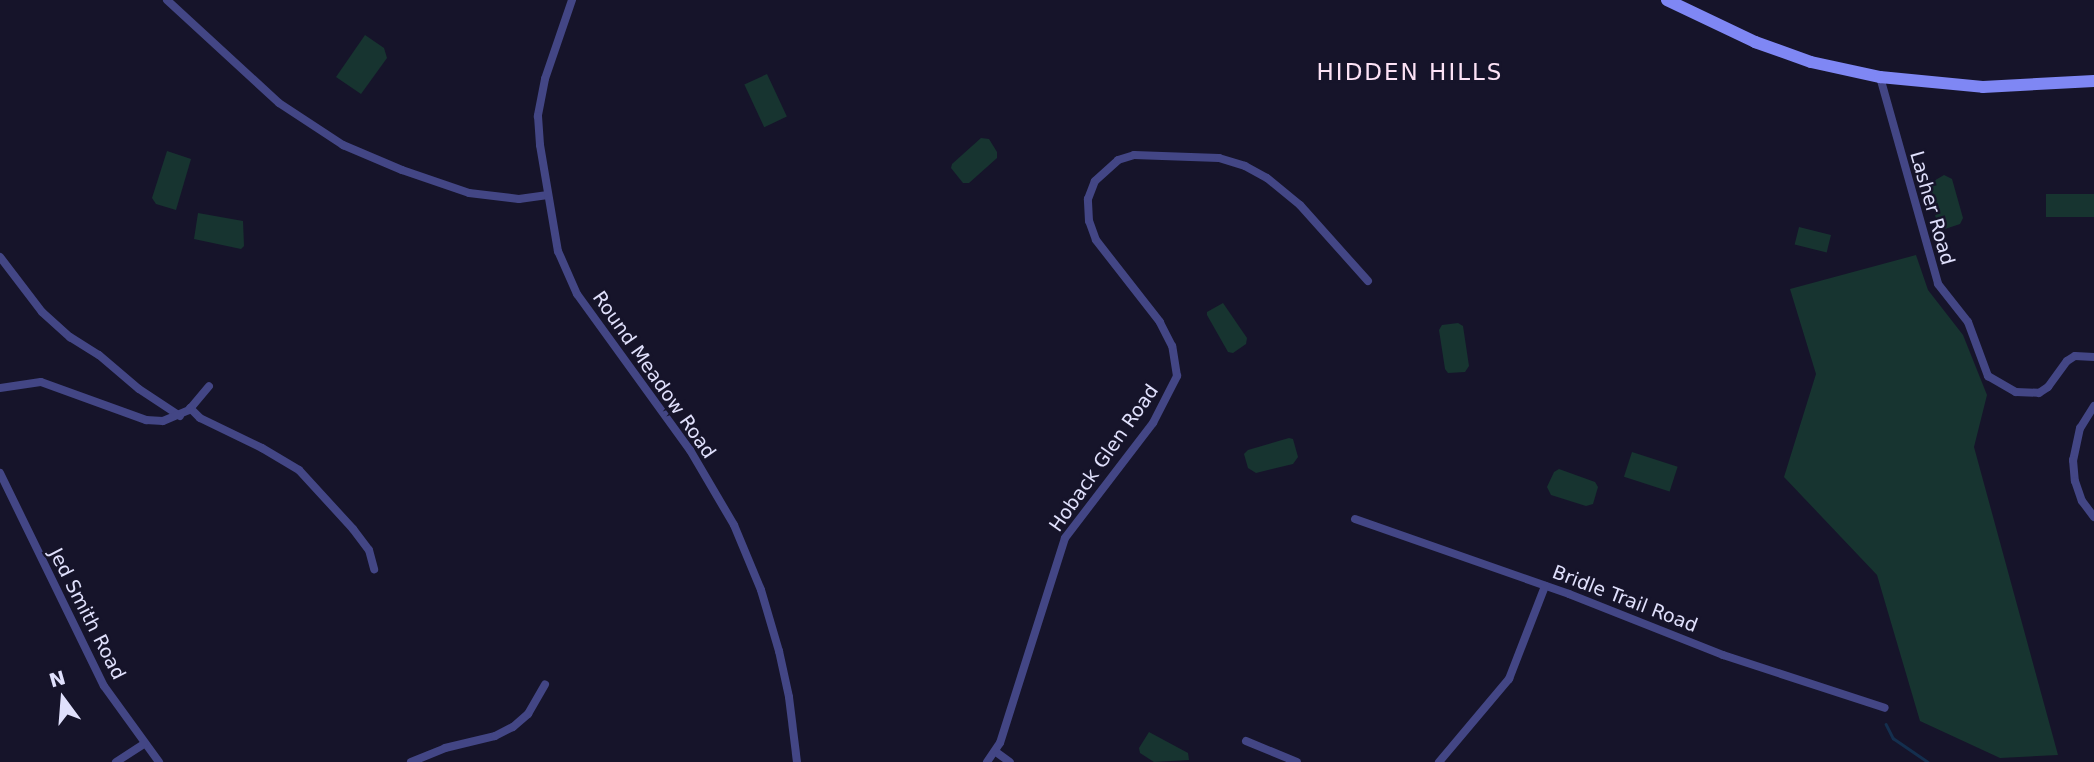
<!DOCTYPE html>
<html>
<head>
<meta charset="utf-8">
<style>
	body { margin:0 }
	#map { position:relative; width:2094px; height:762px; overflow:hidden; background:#16142a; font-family:"DejaVu Sans",sans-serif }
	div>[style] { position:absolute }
	.green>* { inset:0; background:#173430; transform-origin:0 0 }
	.stream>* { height:2.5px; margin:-1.25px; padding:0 1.25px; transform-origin:1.25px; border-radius:1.25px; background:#142f4e }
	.street>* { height:8px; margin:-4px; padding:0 4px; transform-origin:4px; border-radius:4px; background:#434685 }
	.secondary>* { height:12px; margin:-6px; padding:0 6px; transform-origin:6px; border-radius:6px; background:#7f87f4 }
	span { translate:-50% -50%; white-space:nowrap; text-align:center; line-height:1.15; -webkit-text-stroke:5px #16142a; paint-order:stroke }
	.street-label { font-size:19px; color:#e0e0fc }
	.quarter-label { font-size:23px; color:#fce2f5; letter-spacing:2px }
	.north { position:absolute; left:28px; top:664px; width:70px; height:70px; -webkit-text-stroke:5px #16142a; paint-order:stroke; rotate:344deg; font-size:19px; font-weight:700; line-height:28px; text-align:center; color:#e0e0fc }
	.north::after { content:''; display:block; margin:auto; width:24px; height:32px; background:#e0e0fc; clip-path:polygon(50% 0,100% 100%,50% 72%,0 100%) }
</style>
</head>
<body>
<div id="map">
	<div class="green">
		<i style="clip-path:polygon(365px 35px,384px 48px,387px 58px,361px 94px,336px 77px)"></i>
		<i style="left:767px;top:74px;width:47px;height:25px;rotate:65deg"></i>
		<i style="clip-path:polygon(981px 138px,989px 139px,997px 152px,997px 158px,969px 183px,963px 183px,951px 168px,952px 164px)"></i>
		<i style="clip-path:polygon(167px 151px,191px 159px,176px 210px,156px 204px,152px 198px)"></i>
		<i style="clip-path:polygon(1944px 175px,1952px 179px,1963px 218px,1960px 224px,1945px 229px,1938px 226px,1927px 185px)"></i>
		<i style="left:2094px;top:194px;width:23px;height:48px;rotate:90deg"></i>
		<i style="clip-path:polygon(198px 213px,243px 221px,244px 246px,241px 249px,194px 239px)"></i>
		<i style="left:1799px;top:227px;width:33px;height:18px;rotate:14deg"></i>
		<i style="clip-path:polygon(1916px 255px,1928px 290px,1963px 335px,1987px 395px,1974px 447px,2058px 755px,2000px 758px,1920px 721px,1877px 575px,1784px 477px,1816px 374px,1790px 289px)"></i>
		<i style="clip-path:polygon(1223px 303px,1247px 338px,1246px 344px,1233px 353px,1228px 352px,1207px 315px,1207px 312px)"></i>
		<i style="clip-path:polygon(1458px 323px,1463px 326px,1469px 366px,1465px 372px,1448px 373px,1445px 369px,1439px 330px,1442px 325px)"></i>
		<i style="clip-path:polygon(1289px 438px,1293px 439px,1298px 457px,1293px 464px,1256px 473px,1248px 468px,1244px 454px,1248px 450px)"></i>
		<i style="left:1632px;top:452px;width:48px;height:26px;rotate:18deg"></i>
		<i style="clip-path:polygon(1559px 469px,1595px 482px,1598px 487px,1593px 504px,1586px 506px,1551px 495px,1547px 487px,1554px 472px)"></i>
		<i style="clip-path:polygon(1149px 732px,1188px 753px,1189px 760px,1154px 762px,1140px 753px,1139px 748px)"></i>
	</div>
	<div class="stream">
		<i style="left:1886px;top:724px;width:16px;rotate:63deg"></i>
		<i style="left:1893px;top:738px;width:42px;rotate:34.4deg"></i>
	</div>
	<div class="street">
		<i style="left:167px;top:0;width:152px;rotate:42.6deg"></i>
		<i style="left:279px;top:103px;width:77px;rotate:33.3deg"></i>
		<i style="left:343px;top:145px;width:64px;rotate:23deg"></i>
		<i style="left:402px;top:170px;width:71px;rotate:18.9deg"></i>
		<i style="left:469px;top:193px;width:50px;rotate:6.8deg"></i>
		<i style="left:519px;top:199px;width:29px;rotate:-8deg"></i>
		<i style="left:572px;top:0;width:83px;rotate:108.9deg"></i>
		<i style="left:545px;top:79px;width:38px;rotate:101deg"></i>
		<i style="left:538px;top:116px;width:29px;rotate:86deg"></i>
		<i style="left:540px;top:145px;width:108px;rotate:80.4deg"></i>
		<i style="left:558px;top:251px;width:47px;rotate:66.2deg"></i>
		<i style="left:577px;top:294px;width:193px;rotate:54.1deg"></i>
		<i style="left:690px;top:450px;width:87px;rotate:59.6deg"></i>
		<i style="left:734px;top:525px;width:70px;rotate:67.4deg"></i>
		<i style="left:761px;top:590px;width:64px;rotate:73.6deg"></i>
		<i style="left:779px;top:651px;width:47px;rotate:77.7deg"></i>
		<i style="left:789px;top:697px;width:65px;rotate:83deg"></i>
		<i style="left:1880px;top:77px;width:215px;rotate:74.3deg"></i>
		<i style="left:1938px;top:284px;width:48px;rotate:51.7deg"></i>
		<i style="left:1968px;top:322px;width:58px;rotate:69.7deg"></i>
		<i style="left:1988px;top:376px;width:32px;rotate:30deg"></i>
		<i style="left:2016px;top:392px;width:23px;rotate:2deg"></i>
		<i style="left:2039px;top:393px;width:11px;rotate:-34deg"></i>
		<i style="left:2048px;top:387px;width:32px;rotate:-54deg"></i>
		<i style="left:2067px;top:361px;width:9px;rotate:-32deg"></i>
		<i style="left:2075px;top:356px;width:19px;rotate:3deg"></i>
		<i style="left:0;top:257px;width:69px;rotate:52.6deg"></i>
		<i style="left:42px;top:312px;width:38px;rotate:42deg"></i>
		<i style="left:70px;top:337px;width:34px;rotate:32deg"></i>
		<i style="left:99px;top:355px;width:52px;rotate:40.4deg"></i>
		<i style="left:139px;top:389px;width:49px;rotate:33.4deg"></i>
		<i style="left:0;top:388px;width:41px;rotate:-8.3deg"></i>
		<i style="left:41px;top:382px;width:112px;rotate:19.9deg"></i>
		<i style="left:146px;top:420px;width:17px;rotate:3deg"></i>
		<i style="left:163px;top:421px;width:28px;rotate:-23deg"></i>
		<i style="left:189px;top:410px;width:31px;rotate:-50deg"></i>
		<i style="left:2094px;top:406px;width:26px;rotate:122deg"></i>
		<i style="left:2080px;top:428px;width:33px;rotate:102deg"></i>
		<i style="left:2073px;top:460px;width:21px;rotate:85deg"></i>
		<i style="left:2075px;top:481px;width:21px;rotate:71deg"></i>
		<i style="left:2082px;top:501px;width:20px;rotate:53deg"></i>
		<i style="left:190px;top:408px;width:14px;rotate:45deg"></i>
		<i style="left:200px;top:418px;width:69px;rotate:25.8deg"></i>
		<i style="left:262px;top:448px;width:43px;rotate:30.7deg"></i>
		<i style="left:299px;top:470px;width:80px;rotate:47.5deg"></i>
		<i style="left:353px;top:529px;width:26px;rotate:53deg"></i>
		<i style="left:369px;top:550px;width:20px;rotate:75deg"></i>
		<i style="left:0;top:473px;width:237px;rotate:64deg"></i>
		<i style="left:104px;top:686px;width:94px;rotate:54.1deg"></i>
		<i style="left:1355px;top:519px;width:227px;rotate:19.3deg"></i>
		<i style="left:1569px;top:594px;width:166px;rotate:21.6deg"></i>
		<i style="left:1723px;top:655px;width:170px;rotate:18.1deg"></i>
		<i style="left:1246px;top:741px;width:55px;rotate:22.4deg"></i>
		<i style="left:996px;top:752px;width:17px;rotate:36deg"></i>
		<i style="left:116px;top:762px;width:33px;rotate:-33deg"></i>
		<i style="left:411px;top:762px;width:37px;rotate:-22deg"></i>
		<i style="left:445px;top:748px;width:51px;rotate:-13.5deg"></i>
		<i style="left:495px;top:736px;width:20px;rotate:-27deg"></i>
		<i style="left:513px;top:727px;width:20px;rotate:-41deg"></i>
		<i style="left:528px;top:714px;width:34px;rotate:-60deg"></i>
		<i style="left:987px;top:762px;width:23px;rotate:-56deg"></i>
		<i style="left:1000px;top:743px;width:215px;rotate:-72.4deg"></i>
		<i style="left:1065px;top:538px;width:145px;rotate:-52.6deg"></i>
		<i style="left:1153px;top:423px;width:53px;rotate:-62.9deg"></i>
		<i style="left:1177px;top:376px;width:30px;rotate:-99deg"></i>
		<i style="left:1172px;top:346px;width:27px;rotate:-117deg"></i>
		<i style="left:1160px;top:322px;width:104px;rotate:-128deg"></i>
		<i style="left:1096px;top:240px;width:20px;rotate:-110deg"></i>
		<i style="left:1089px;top:221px;width:22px;rotate:-93deg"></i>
		<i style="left:1088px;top:199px;width:19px;rotate:-69deg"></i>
		<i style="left:1095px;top:181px;width:31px;rotate:-42deg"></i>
		<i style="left:1118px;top:160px;width:17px;rotate:-17deg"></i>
		<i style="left:1134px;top:155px;width:85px;rotate:2deg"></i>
		<i style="left:1219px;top:158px;width:27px;rotate:17deg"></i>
		<i style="left:1245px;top:166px;width:25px;rotate:29deg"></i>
		<i style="left:1267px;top:178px;width:43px;rotate:39.3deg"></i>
		<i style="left:1300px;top:205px;width:102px;rotate:48.2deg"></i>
		<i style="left:1439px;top:762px;width:109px;rotate:-49.9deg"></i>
		<i style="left:1509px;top:679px;width:100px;rotate:-68.8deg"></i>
	</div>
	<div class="secondary">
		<i style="left:1667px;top:0;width:98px;rotate:25.5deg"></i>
		<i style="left:1755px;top:42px;width:59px;rotate:19.7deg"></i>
		<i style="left:1811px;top:62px;width:71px;rotate:12.3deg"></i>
		<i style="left:1880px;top:77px;width:103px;rotate:5.5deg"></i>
		<i style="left:1983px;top:87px;width:111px;rotate:-3.1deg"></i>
	</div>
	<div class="street-label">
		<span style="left:1932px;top:208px;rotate:74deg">Lasher Road</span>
		<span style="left:654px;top:375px;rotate:55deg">Round Meadow Road</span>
		<span style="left:1104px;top:458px;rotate:-55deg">Hoback Glen Road</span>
		<span style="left:1625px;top:599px;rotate:21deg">Bridle Trail Road</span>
		<span style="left:87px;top:614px;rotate:63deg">Jed Smith Road</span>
	</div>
	<div class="quarter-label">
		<span style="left:1410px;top:72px">HIDDEN HILLS</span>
	</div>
	<div class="north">N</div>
</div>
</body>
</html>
